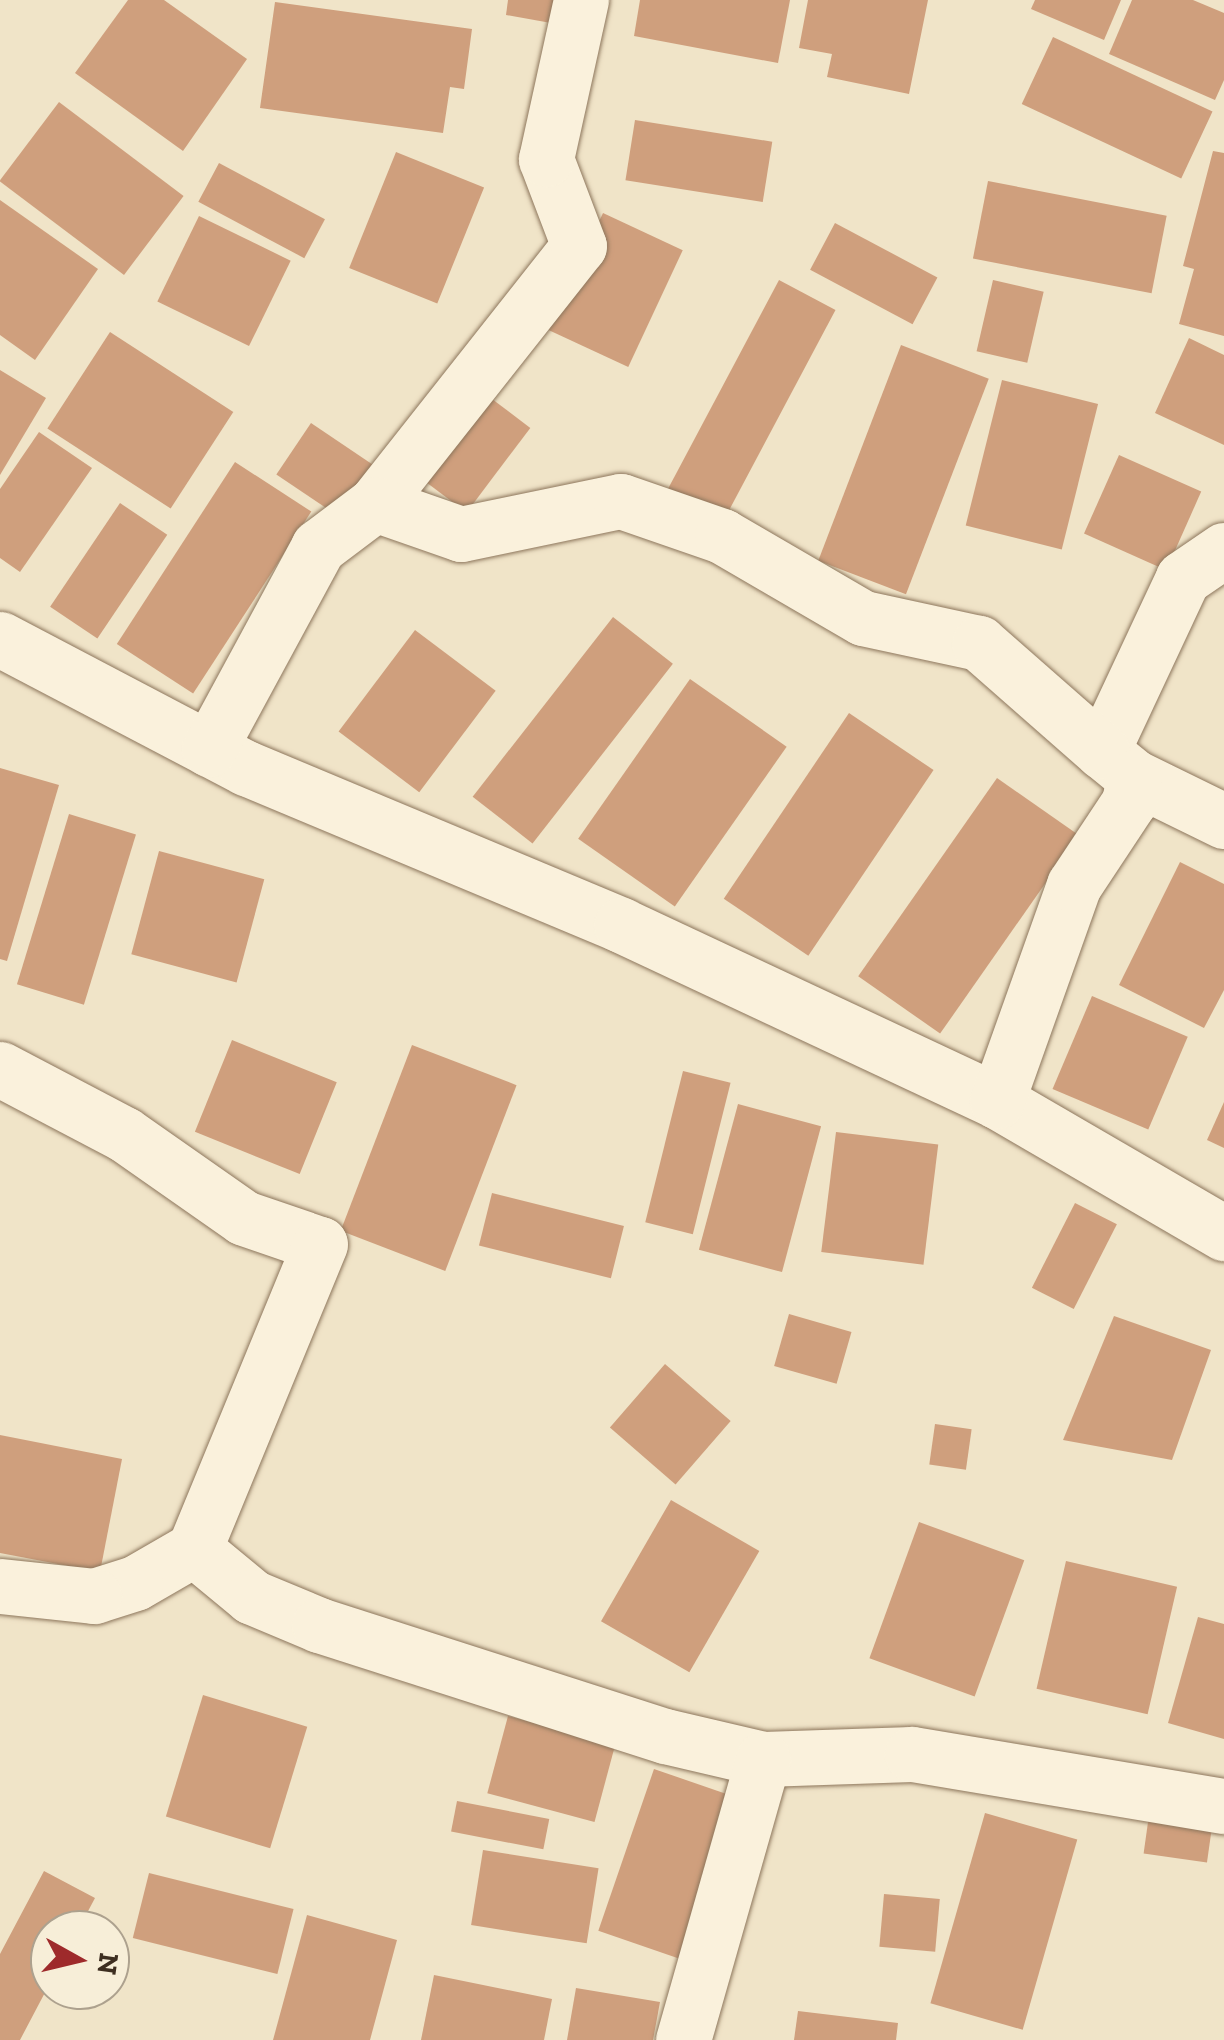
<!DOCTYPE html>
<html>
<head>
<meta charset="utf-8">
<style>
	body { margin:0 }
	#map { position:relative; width:1224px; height:2040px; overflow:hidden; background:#f0e4c8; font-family:"Zilla Slab",serif }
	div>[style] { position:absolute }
	.building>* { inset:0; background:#cf9f7d; transform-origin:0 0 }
	.roads { filter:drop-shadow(0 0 2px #8d765c) drop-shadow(0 0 2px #8d765c) }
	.street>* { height:55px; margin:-27.5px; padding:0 27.5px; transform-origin:27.5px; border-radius:27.5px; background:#faf1dc }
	span { translate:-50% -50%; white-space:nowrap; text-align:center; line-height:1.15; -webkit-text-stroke:10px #f7eed8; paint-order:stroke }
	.north { position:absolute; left:30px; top:1910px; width:100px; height:100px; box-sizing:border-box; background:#f7eed8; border:2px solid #ada18e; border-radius:50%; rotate:98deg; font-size:28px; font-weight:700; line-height:40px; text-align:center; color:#3d2e20 }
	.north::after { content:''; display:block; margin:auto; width:35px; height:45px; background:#9e2a2b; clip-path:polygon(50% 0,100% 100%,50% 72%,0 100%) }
</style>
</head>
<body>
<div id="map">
	<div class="building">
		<i style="clip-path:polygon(128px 0,164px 0,247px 59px,183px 151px,75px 73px)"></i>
		<i style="clip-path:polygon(508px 0,555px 0,551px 23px,506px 15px)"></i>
		<i style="clip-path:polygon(640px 0,790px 0,778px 63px,634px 36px)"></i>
		<i style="clip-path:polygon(808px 0,928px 0,909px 94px,827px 77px,832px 54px,799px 48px)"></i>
		<i style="clip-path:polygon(1035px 0,1121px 0,1104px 40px,1031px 9px)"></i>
		<i style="clip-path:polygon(1132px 0,1193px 0,1224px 13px,1224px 80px,1215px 100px,1109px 54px)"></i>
		<i style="clip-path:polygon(275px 2px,472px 29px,464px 89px,450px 87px,443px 133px,260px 108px)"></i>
		<i style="left:1053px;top:37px;width:176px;height:74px;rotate:25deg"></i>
		<i style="left:59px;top:102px;width:156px;height:99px;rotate:37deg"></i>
		<i style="left:635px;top:120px;width:139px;height:61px;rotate:9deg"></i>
		<i style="clip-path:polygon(1213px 151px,1224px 153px,1224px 336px,1179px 324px,1194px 269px,1183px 266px)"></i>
		<i style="left:396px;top:152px;width:95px;height:125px;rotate:22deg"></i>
		<i style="left:219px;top:163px;width:120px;height:44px;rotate:28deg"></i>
		<i style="left:988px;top:181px;width:182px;height:79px;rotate:11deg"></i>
		<i style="clip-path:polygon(0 200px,98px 269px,35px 360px,0 335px)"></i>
		<i style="left:603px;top:213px;width:88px;height:129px;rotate:25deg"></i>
		<i style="left:199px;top:216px;width:102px;height:95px;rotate:26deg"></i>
		<i style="left:835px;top:223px;width:116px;height:53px;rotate:28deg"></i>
		<i style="left:779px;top:280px;width:64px;height:242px;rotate:28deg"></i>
		<i style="left:993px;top:280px;width:52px;height:73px;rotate:13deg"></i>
		<i style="left:110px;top:332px;width:147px;height:115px;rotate:33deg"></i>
		<i style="clip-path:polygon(1189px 338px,1224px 355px,1224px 445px,1155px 413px)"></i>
		<i style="left:901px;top:345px;width:94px;height:231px;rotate:21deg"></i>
		<i style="clip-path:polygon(0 370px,46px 398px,0 475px)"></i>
		<i style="left:1002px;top:380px;width:99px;height:150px;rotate:14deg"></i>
		<i style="left:480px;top:390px;width:63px;height:106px;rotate:37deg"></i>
		<i style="left:311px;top:423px;width:76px;height:62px;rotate:34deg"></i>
		<i style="clip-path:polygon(39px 432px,92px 468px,20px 572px,0 558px,0 489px)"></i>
		<i style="left:1119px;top:455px;width:90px;height:86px;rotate:24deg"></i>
		<i style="left:235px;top:462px;width:91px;height:217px;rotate:33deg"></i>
		<i style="left:120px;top:503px;width:57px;height:125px;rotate:34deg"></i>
		<i style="left:613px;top:617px;width:76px;height:228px;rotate:38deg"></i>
		<i style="left:415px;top:630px;width:101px;height:127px;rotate:37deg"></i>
		<i style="left:690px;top:679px;width:118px;height:195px;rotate:35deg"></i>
		<i style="left:849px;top:713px;width:102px;height:224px;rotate:34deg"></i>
		<i style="clip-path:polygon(0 768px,59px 785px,7px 961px,0 959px)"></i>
		<i style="left:997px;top:778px;width:100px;height:242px;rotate:35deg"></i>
		<i style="left:69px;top:814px;width:70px;height:178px;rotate:17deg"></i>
		<i style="left:159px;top:851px;width:109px;height:107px;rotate:15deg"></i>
		<i style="clip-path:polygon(1180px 862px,1224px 884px,1224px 990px,1204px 1028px,1119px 985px)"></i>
		<i style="left:1092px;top:996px;width:104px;height:101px;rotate:23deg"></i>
		<i style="left:232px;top:1040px;width:113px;height:99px;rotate:22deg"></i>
		<i style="left:412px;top:1045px;width:112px;height:199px;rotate:21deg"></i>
		<i style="left:683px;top:1071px;width:49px;height:156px;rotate:14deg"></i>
		<i style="clip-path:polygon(1224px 1102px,1224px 1148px,1207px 1140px)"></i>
		<i style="left:738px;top:1104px;width:86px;height:151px;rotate:15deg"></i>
		<i style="left:836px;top:1132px;width:103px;height:121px;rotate:7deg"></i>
		<i style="left:492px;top:1193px;width:136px;height:54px;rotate:14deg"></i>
		<i style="left:1075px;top:1203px;width:47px;height:95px;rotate:27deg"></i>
		<i style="left:789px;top:1314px;width:65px;height:54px;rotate:16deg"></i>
		<i style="clip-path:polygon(1114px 1316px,1211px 1350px,1172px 1460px,1063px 1440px)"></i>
		<i style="left:665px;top:1364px;width:87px;height:84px;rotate:41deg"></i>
		<i style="left:935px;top:1424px;width:37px;height:41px;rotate:8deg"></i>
		<i style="clip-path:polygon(0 1435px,122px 1459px,100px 1572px,0 1553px)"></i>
		<i style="left:671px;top:1500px;width:102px;height:140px;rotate:30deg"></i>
		<i style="left:919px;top:1522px;width:112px;height:145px;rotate:20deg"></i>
		<i style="left:1066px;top:1561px;width:114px;height:131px;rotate:13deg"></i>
		<i style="clip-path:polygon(1198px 1617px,1224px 1624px,1224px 1739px,1168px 1723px)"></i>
		<i style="left:203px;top:1695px;width:109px;height:127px;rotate:17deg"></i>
		<i style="left:508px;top:1716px;width:111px;height:80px;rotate:15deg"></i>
		<i style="left:654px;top:1769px;width:92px;height:171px;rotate:19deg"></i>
		<i style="left:457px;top:1801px;width:94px;height:31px;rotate:11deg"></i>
		<i style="left:1150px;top:1808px;width:64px;height:46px;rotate:8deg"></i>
		<i style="left:985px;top:1813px;width:96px;height:198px;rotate:16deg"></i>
		<i style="left:483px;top:1850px;width:117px;height:76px;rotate:9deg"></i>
		<i style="clip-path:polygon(44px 1871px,95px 1898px,78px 1930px,50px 1930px,50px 1983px,20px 2040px,0 2040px,0 1954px)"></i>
		<i style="left:149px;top:1873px;width:149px;height:67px;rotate:14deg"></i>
		<i style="left:884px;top:1894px;width:56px;height:53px;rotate:5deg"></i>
		<i style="clip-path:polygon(307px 1915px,397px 1940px,370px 2040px,273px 2040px)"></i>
		<i style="clip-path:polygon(434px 1975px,552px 1999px,544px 2040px,421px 2040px)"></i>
		<i style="clip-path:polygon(576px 1988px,660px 2002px,653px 2040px,567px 2040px)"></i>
		<i style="clip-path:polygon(798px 2011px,898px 2023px,896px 2040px,794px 2040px)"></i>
	</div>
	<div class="roads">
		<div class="street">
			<i style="left:375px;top:504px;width:329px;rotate:-51.7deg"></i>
			<i style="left:579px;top:246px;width:93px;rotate:-110.8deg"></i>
			<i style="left:546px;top:159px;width:163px;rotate:-77.6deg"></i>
			<i style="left:1224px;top:550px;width:50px;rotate:145.7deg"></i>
			<i style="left:1183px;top:578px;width:191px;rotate:115.1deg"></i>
			<i style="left:1102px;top:751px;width:41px;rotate:39.1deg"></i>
			<i style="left:1134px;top:777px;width:100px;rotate:26.1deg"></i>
			<i style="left:0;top:639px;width:278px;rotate:27.7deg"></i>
			<i style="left:246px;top:768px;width:407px;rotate:22.7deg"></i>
			<i style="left:621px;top:925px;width:415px;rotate:25.1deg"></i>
			<i style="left:997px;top:1101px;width:263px;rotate:30.2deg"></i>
			<i style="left:209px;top:749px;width:230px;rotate:-61.6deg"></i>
			<i style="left:318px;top:547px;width:71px;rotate:-37deg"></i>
			<i style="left:375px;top:504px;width:91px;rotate:19.2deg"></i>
			<i style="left:461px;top:534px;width:163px;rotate:-11.7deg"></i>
			<i style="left:621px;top:501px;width:107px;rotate:19.1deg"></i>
			<i style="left:722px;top:536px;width:163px;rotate:30.2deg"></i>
			<i style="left:863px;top:618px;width:119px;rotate:12.2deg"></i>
			<i style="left:979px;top:643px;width:164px;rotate:41.3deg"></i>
			<i style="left:0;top:1069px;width:140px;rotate:27.7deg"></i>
			<i style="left:124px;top:1134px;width:146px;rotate:35deg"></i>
			<i style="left:244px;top:1218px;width:80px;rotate:18.9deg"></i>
			<i style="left:320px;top:1244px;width:330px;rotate:112.4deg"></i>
			<i style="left:194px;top:1549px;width:68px;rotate:150deg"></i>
			<i style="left:135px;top:1583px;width:43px;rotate:162.4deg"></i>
			<i style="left:94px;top:1596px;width:95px;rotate:-173.9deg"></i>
			<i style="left:997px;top:1101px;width:229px;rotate:-70.4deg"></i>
			<i style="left:1074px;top:885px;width:100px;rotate:-56.5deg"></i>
			<i style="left:1129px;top:802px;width:25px;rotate:-79deg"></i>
			<i style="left:194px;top:1549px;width:75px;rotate:39.6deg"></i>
			<i style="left:252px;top:1597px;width:73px;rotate:22.7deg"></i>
			<i style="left:319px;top:1625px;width:363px;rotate:17.8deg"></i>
			<i style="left:665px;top:1736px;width:101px;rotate:13.2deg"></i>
			<i style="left:763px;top:1759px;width:149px;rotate:-1.9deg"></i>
			<i style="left:912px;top:1754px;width:316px;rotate:9.5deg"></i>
			<i style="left:683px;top:2040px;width:292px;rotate:-74.1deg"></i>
		</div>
	</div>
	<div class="north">N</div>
</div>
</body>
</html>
